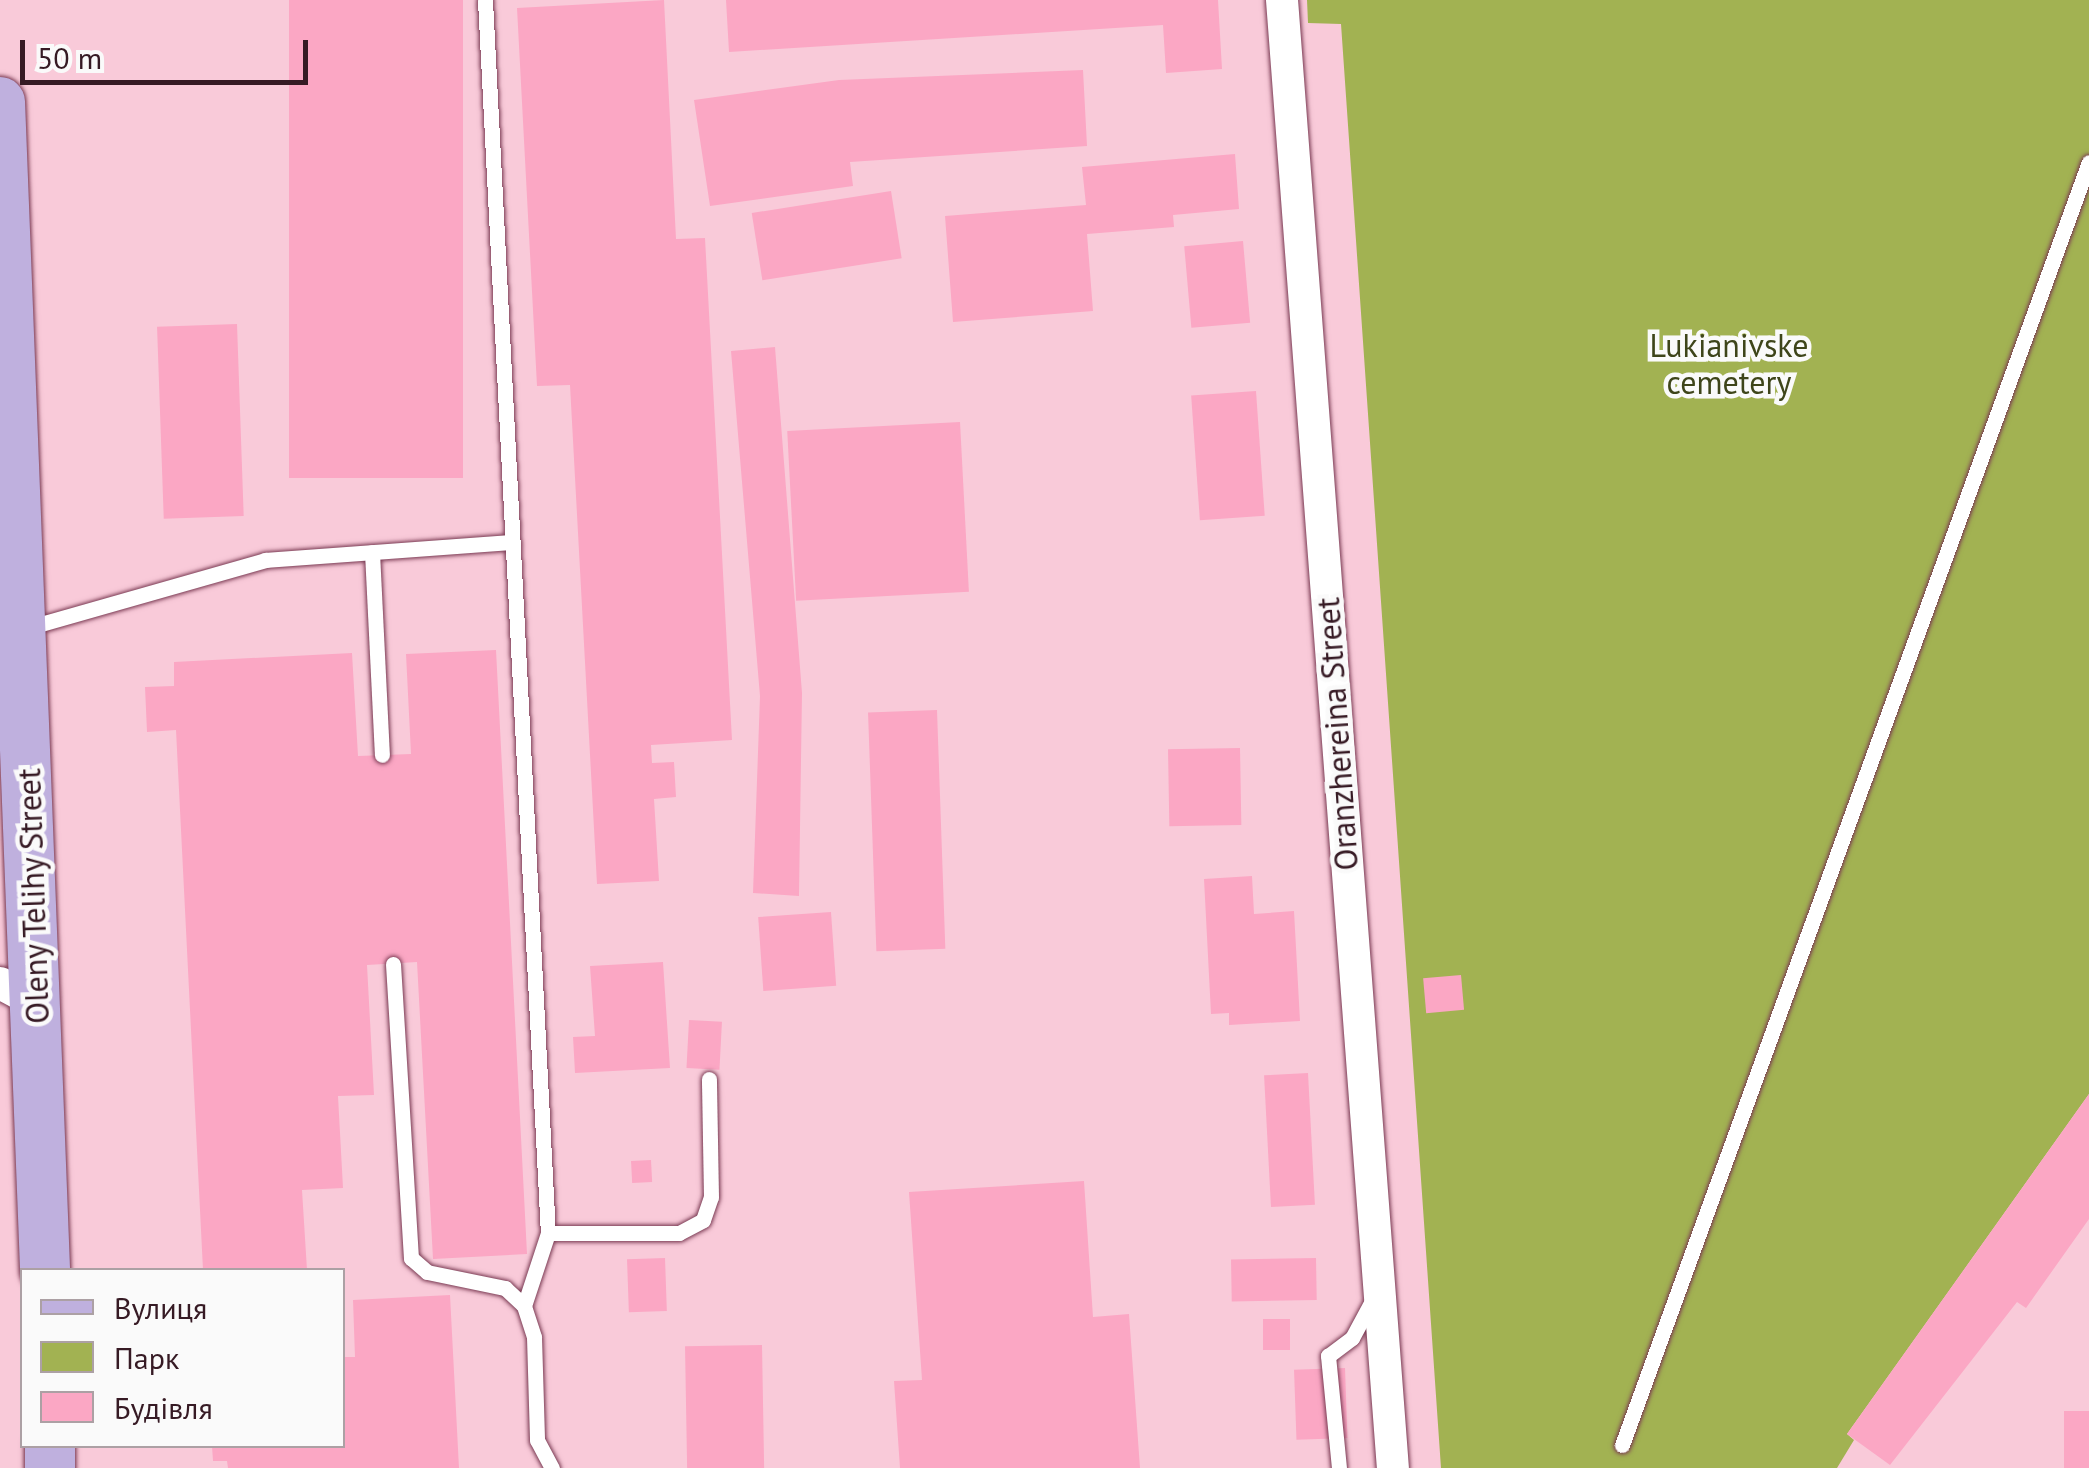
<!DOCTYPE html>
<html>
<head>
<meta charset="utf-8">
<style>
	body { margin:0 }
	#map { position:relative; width:2089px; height:1468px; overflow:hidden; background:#f9cad9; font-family:"PT Sans",sans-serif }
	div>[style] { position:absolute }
	.green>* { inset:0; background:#a2b252 }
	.building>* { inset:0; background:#fba7c4; transform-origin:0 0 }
	.roads { filter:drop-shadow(0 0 2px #7a3a53) drop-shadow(0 0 2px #7a3a53) }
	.service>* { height:15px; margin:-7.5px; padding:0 7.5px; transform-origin:7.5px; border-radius:7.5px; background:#fff }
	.minor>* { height:32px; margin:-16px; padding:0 16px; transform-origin:16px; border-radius:16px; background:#fff }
	.primary>* { height:50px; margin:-25px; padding:0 25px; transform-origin:25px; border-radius:25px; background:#bfb0de }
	span { translate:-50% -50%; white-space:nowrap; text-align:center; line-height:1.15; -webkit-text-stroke:9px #fafafa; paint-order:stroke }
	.park-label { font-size:32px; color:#3e451a }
	.street-label { font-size:32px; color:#361a24 }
	.legend { position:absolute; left:20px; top:1268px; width:325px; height:180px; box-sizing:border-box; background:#fafafa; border:2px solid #aca0a4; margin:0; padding:12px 18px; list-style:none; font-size:30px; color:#361a24 }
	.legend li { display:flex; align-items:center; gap:20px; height:50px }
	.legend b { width:50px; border:2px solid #aca0a4 }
	.scale { position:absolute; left:20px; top:40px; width:288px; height:45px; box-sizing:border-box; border:5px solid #361a24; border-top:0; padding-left:12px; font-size:30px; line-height:35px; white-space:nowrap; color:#361a24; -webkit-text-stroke:8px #fafafa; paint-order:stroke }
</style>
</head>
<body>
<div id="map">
	<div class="green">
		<i style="clip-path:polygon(1307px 0,2089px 0,2089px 1094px,1847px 1434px,1854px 1440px,1837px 1468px,1441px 1468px,1341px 24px,1308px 23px)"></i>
	</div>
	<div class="building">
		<i style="left:289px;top:0;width:174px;height:478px"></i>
		<i style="clip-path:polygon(664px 0,676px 239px,705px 238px,732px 740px,651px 745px,652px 763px,674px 762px,676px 797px,654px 799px,659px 881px,597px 884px,570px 385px,537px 386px,517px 8px)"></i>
		<i style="clip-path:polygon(726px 0,1218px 0,1222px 69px,1166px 73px,1163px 25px,729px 52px)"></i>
		<i style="clip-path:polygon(1083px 70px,1087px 146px,850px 162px,853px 186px,710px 206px,694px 100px,839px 80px)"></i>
		<i style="clip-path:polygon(1235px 154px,1239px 209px,1173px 215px,1174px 227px,1087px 234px,1093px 311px,953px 322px,945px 216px,1086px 205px,1082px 167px)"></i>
		<i style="left:891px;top:191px;width:68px;height:141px;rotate:81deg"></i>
		<i style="left:1243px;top:241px;width:82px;height:59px;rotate:85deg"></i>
		<i style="left:237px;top:324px;width:192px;height:80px;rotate:88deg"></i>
		<i style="clip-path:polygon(775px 347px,802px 693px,799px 896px,753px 893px,760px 696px,731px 351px)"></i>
		<i style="left:1256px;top:391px;width:125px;height:65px;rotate:86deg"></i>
		<i style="left:960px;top:422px;width:170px;height:173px;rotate:87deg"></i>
		<i style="clip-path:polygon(496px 650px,527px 1254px,433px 1259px,417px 962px,367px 965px,374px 1095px,338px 1096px,343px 1188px,302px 1190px,307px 1270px,203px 1270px,176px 730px,147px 732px,145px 687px,174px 686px,174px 662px,352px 653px,358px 756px,411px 754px,406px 654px)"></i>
		<i style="left:937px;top:710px;width:239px;height:69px;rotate:88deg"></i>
		<i style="left:1240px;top:748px;width:77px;height:72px;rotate:89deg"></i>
		<i style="clip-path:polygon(1252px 876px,1254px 914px,1294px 911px,1300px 1021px,1229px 1025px,1229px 1013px,1211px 1014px,1204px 879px)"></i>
		<i style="left:831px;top:912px;width:74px;height:73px;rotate:86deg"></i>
		<i style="clip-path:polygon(663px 962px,670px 1068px,575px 1073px,573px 1037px,595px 1036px,590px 966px)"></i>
		<i style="left:1461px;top:975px;width:35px;height:38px;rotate:85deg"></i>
		<i style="left:689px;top:1020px;width:33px;height:48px;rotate:3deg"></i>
		<i style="left:1308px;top:1073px;width:132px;height:44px;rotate:87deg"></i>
		<i style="clip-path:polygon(2089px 1094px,2089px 1219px,2026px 1308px,2017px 1302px,1890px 1465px,1847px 1434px)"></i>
		<i style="left:651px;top:1160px;width:22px;height:20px;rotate:87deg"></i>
		<i style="clip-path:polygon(1084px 1181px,1093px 1317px,1129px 1314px,1140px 1468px,900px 1468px,894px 1381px,922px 1380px,909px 1192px)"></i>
		<i style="left:665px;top:1258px;width:53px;height:38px;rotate:88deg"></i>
		<i style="left:1316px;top:1258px;width:42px;height:85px;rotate:89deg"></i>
		<i style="clip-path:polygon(450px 1295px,459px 1468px,228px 1468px,227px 1461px,213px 1461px,212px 1446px,342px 1446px,342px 1357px,355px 1357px,353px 1300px)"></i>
		<i style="left:1290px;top:1319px;width:31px;height:27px;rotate:90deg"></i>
		<i style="left:762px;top:1345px;width:123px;height:77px;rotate:89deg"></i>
		<i style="left:1345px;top:1368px;width:70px;height:51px;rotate:88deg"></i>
		<i style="left:2064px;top:1411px;width:25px;height:57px"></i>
	</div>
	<div class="roads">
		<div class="service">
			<i style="left:485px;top:0;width:1235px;rotate:87.08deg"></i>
			<i style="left:372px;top:552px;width:203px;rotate:87.2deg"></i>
			<i style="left:27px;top:628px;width:248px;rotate:-15.9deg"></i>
			<i style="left:265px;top:560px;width:246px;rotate:-4.2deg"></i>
			<i style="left:393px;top:964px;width:295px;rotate:86.5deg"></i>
			<i style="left:411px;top:1258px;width:21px;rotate:41deg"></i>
			<i style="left:427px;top:1272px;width:80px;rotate:11.6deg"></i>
			<i style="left:505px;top:1288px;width:26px;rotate:43deg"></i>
			<i style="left:524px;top:1306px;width:33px;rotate:72deg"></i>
			<i style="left:534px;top:1337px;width:103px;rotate:88.3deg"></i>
			<i style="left:537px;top:1440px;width:32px;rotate:62deg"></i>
			<i style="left:524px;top:1306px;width:77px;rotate:-71.8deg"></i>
			<i style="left:548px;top:1233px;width:131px"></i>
			<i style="left:679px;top:1233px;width:27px;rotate:-28deg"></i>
			<i style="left:703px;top:1220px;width:24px;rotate:-71deg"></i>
			<i style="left:711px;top:1197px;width:118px;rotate:-91deg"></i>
			<i style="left:1622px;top:1445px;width:1365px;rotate:-70deg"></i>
			<i style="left:1339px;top:1468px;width:113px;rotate:-95.6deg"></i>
			<i style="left:1328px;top:1356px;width:30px;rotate:-37deg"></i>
			<i style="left:1352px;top:1338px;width:44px;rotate:-61.7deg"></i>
		</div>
		<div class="minor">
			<i style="left:1282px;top:0;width:1472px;rotate:85.68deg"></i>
			<i style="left:0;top:983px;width:32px;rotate:28deg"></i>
			<i style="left:28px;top:998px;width:22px;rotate:66deg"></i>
		</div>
		<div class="primary">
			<i style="left:0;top:102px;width:1169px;rotate:87.79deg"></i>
			<i style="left:50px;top:1446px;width:22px;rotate:90deg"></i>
		</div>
	</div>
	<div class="park-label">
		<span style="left:1729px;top:364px">Lukianivske<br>cemetery</span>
	</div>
	<div class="street-label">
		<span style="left:1337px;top:734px;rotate:-94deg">Oranzhereina Street</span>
		<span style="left:33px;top:896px;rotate:-92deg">Oleny Telihy Street</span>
	</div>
	<ul class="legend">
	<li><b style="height:12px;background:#bfb0de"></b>Вулиця</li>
	<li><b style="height:28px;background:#a2b252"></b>Парк</li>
	<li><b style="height:28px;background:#fba7c4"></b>Будівля</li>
	</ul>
	<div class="scale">50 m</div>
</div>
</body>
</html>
